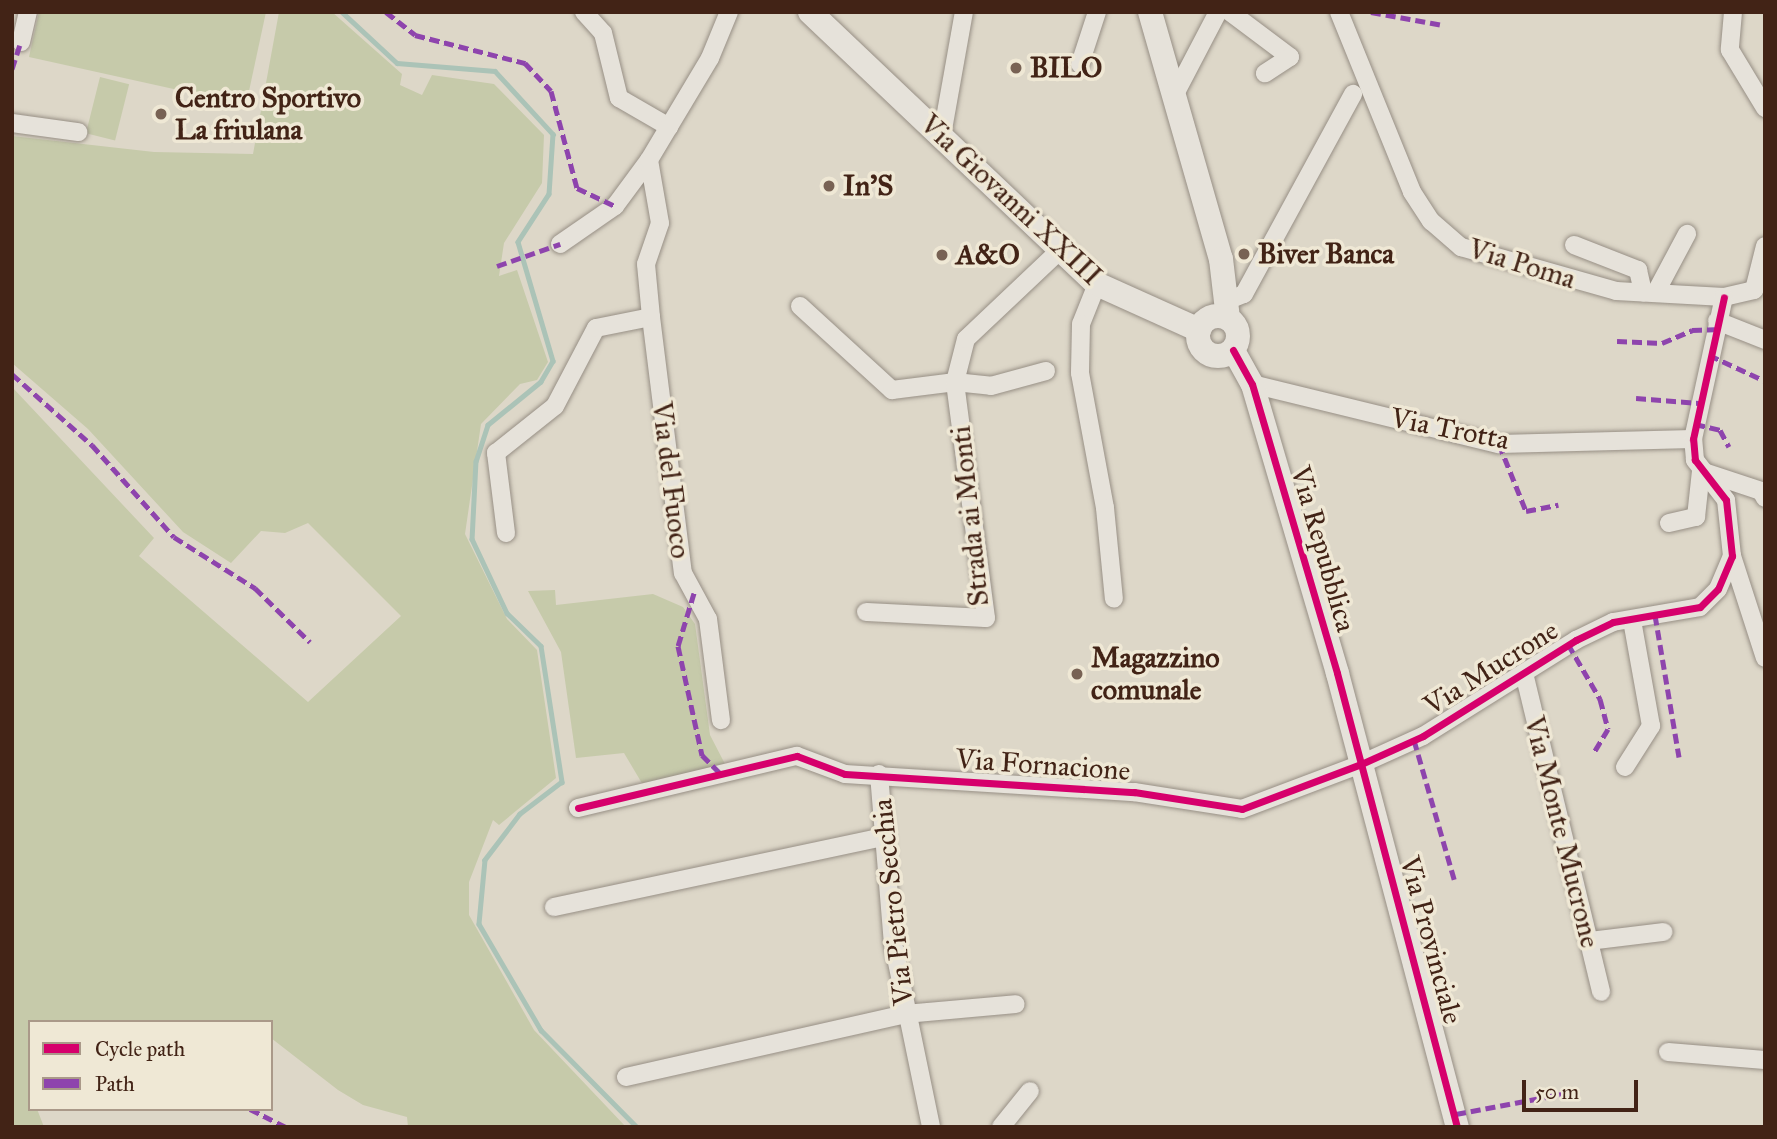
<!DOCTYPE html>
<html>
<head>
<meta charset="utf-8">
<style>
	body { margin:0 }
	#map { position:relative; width:1777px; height:1139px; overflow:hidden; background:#ddd7c8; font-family:"IM FELL Great Primer",serif }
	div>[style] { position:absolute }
	.green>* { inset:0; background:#c6caaa; transform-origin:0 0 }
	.stream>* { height:4.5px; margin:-2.25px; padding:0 2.25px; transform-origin:2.25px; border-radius:2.25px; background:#abc3b7 }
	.roads { filter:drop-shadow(0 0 2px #978f85) drop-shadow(0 0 2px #978f85) }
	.minor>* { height:18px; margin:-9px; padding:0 9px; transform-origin:9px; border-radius:9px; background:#e6e2da }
	.tertiary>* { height:23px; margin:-11.5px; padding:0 11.5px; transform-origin:11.5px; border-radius:11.5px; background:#e6e2da }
	.secondary>* { height:24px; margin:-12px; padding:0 12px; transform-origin:12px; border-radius:12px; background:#e6e2da }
	.secondary>.ring { margin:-12px; padding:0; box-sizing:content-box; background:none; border:24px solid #e6e2da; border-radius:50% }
	.quiet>* { height:5px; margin-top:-2.5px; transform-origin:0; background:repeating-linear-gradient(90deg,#8e44ad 0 10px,transparent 0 15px) }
	.cycleway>* { height:7px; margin:-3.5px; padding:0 3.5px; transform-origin:3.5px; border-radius:3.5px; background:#d6006c }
	.dots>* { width:19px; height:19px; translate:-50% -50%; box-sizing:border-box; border:4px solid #efe8d5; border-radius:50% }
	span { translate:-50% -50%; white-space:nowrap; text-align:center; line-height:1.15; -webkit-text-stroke:7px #efe8d5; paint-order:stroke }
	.poi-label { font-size:28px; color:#422316; font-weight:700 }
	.left { translate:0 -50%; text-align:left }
	.street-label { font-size:28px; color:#422316 }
	.frame { position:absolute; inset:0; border:14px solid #422316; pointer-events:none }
	.legend { position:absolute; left:28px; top:1020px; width:245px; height:91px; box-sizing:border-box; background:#efe8d5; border:2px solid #aa9989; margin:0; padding:9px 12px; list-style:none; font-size:21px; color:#422316 }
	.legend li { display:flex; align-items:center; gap:14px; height:35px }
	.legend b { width:35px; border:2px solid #aa9989 }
	.scale { position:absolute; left:1522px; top:1080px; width:116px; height:32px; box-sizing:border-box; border:4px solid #422316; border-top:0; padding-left:9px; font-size:21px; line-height:24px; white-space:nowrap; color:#422316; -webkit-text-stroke:5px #efe8d5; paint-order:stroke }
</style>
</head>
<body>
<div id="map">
	<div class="green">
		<i style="clip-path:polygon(39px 12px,266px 12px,246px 105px,29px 57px)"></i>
		<i style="clip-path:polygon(279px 12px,332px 12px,402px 74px,400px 85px,422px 95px,432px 75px,494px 84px,544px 135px,542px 183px,504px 243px,499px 276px,517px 270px,548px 362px,537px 380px,520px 384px,481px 424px,465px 534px,507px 619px,537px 650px,556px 778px,499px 825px,493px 820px,469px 882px,469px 915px,534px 1030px,626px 1127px,408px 1127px,407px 1117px,363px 1105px,338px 1090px,271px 1038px,271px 1022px,80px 1021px,30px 1022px,30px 1109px,37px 1109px,44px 1127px,12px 1127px,12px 387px,154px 538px,139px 556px,308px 702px,401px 616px,308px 523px,285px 533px,261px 531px,231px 563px,183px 532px,88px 429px,12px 363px,12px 136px,154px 152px,253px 154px)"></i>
		<i style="left:100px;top:77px;width:30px;height:58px;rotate:14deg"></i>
		<i style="clip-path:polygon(555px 590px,556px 605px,653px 594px,683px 607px,695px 624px,710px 735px,725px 764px,643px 785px,624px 753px,576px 758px,561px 652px,528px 591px)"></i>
	</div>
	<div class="stream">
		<i style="left:342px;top:12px;width:75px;rotate:42.8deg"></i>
		<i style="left:397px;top:63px;width:98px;rotate:4.7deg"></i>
		<i style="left:495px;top:71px;width:86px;rotate:47.4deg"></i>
		<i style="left:553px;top:134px;width:60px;rotate:93.8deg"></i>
		<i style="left:549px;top:194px;width:57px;rotate:122.9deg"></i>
		<i style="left:518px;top:242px;width:124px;rotate:73.6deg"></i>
		<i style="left:553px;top:361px;width:24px;rotate:120deg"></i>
		<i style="left:541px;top:382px;width:68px;rotate:140.9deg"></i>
		<i style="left:488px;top:425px;width:38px;rotate:108deg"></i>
		<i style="left:476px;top:461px;width:78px;rotate:92.9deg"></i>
		<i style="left:472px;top:539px;width:82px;rotate:64.7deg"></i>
		<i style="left:507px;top:613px;width:47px;rotate:44.1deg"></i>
		<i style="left:541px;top:646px;width:138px;rotate:81.2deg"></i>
		<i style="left:562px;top:782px;width:53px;rotate:142.7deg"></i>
		<i style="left:520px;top:814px;width:58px;rotate:127.3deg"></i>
		<i style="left:485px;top:860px;width:64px;rotate:95.4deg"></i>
		<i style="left:479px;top:924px;width:123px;rotate:59.7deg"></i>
		<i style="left:541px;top:1030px;width:136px;rotate:45.3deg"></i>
	</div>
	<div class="roads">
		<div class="minor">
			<i style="left:584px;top:12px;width:28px;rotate:48deg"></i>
			<i style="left:603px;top:33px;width:67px;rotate:76.2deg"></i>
			<i style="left:619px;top:98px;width:58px;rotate:30.1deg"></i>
			<i style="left:1230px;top:12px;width:75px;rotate:36.9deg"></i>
			<i style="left:1290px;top:57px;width:30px;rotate:147deg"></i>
			<i style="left:1339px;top:12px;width:194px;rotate:67.9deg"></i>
			<i style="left:1412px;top:192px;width:35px;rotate:57deg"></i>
			<i style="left:1431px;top:221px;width:40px;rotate:41deg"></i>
			<i style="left:1461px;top:247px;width:161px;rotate:15.8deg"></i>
			<i style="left:1616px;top:291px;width:108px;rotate:3.2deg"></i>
			<i style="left:1724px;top:297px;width:31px;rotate:-13deg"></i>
			<i style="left:1754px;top:290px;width:45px;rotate:-76deg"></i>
			<i style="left:1733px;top:12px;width:38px;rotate:95deg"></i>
			<i style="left:1730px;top:50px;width:68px;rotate:58.9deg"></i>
			<i style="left:21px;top:42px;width:31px;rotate:-77deg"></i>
			<i style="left:1080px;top:64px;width:55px;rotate:-71.9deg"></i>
			<i style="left:1174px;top:96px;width:95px;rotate:-62.4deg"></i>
			<i style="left:12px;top:123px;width:67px;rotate:7.8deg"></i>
			<i style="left:942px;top:135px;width:125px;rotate:-79.9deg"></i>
			<i style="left:560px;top:244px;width:67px;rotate:-34.6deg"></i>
			<i style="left:615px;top:206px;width:57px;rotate:-53.5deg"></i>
			<i style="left:1574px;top:245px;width:69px;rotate:21.3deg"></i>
			<i style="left:1638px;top:270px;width:23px;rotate:77deg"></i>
			<i style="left:1097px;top:284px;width:43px;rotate:111.8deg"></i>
			<i style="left:1081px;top:324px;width:49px;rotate:91.2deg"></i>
			<i style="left:1080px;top:373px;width:137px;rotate:79.5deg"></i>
			<i style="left:1105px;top:508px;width:91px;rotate:84.4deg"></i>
			<i style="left:1656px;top:292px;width:66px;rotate:-61.9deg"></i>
			<i style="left:1229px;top:300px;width:16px;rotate:-22deg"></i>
			<i style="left:1244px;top:294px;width:228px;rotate:-61.4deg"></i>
			<i style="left:800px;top:306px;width:125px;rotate:42.4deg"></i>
			<i style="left:892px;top:390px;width:64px;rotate:-7.2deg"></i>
			<i style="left:955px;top:382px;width:36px;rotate:6deg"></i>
			<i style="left:991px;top:386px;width:57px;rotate:-15.3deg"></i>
			<i style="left:651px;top:317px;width:258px;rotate:82.9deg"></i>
			<i style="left:683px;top:573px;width:52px;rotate:61.5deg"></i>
			<i style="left:708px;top:619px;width:102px;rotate:82.7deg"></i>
			<i style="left:1717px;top:321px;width:52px;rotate:21.6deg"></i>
			<i style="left:1252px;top:384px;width:254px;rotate:13.7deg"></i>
			<i style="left:1499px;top:444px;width:194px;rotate:-1.5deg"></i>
			<i style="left:1701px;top:471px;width:63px;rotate:18.4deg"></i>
			<i style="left:1761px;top:491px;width:8px;rotate:60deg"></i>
			<i style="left:1669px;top:523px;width:28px;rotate:-13deg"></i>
			<i style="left:1696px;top:517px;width:46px;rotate:-83.8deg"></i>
			<i style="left:506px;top:533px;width:81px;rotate:-97.1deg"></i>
			<i style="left:496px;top:453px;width:75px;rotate:-38.5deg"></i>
			<i style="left:555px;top:406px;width:88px;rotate:-62.3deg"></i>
			<i style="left:596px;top:328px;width:56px;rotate:-11.3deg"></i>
			<i style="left:651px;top:317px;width:53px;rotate:-95.4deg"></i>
			<i style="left:646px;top:264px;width:43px;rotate:-71.1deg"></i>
			<i style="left:660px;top:223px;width:64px;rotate:-99.9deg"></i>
			<i style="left:649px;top:160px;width:119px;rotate:-59.1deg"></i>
			<i style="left:710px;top:58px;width:50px;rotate:-67.6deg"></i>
			<i style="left:1732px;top:556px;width:107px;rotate:72.1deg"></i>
			<i style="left:866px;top:612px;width:120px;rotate:2.9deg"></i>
			<i style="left:986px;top:618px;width:238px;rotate:-97.5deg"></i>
			<i style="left:955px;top:382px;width:44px;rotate:-75.7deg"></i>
			<i style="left:966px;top:339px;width:129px;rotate:-43.4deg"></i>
			<i style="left:1524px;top:673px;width:328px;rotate:76.4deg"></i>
			<i style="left:1625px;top:767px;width:49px;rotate:-57.6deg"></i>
			<i style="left:1651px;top:726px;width:108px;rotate:-100.2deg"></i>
			<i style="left:879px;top:774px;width:170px;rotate:85.3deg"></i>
			<i style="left:893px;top:943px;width:188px;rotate:78.3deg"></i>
			<i style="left:578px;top:808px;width:225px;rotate:-13.4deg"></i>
			<i style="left:797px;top:756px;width:51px;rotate:20.6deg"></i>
			<i style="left:845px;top:774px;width:290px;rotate:3.6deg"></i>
			<i style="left:1134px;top:792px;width:109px;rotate:8.9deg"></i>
			<i style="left:1242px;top:809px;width:127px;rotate:-20.7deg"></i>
			<i style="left:1361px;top:764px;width:68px;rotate:-24.3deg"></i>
			<i style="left:1423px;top:736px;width:181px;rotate:-32.1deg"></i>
			<i style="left:1576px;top:640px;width:41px;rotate:-25.9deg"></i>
			<i style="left:1613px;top:622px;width:88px;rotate:-9.8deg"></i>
			<i style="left:1700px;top:607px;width:25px;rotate:-45deg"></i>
			<i style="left:1718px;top:589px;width:36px;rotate:-67deg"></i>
			<i style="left:1732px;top:556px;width:56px;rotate:-96.1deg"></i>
			<i style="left:1726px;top:500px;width:51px;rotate:-127.8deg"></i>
			<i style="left:1695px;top:460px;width:21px;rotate:-95deg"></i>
			<i style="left:1693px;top:439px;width:145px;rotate:-77.7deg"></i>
			<i style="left:554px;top:907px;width:337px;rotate:-12deg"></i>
			<i style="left:1589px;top:941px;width:75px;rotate:-6.9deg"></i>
			<i style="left:1668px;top:1052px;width:97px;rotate:4.7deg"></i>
			<i style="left:626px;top:1077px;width:286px;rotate:-12.7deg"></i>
			<i style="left:905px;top:1014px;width:111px;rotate:-5.1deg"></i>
			<i style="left:1001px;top:1127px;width:46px;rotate:-51.1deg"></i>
		</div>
		<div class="tertiary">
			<i style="left:1233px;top:350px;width:39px;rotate:61deg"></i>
			<i style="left:1252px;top:384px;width:301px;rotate:73.6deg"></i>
			<i style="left:1337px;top:673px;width:470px;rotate:75.2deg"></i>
		</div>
		<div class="secondary">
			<i style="left:810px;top:12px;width:395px;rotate:43.5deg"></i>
			<i style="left:1097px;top:284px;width:112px;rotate:24.3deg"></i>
			<i style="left:1150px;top:12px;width:257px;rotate:74deg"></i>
			<i style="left:1221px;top:259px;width:60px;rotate:83.3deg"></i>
			<i class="ring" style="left:1198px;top:316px;width:16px;height:16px"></i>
		</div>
	</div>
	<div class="quiet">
		<i style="left:386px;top:12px;width:37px;rotate:38deg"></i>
		<i style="left:415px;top:35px;width:114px;rotate:14.3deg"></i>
		<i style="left:525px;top:63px;width:38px;rotate:47deg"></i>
		<i style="left:551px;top:91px;width:100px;rotate:75deg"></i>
		<i style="left:577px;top:188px;width:42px;rotate:25.3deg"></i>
		<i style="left:1371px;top:12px;width:73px;rotate:10.2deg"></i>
		<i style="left:12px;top:69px;width:28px;rotate:-72deg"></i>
		<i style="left:497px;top:266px;width:67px;rotate:-19.2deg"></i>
		<i style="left:1617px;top:341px;width:45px;rotate:2.5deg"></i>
		<i style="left:1662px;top:343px;width:33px;rotate:-23deg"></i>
		<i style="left:1692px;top:330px;width:23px;rotate:-2deg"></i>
		<i style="left:1709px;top:355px;width:62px;rotate:24.9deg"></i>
		<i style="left:12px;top:374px;width:107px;rotate:41.6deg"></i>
		<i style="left:92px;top:445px;width:123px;rotate:48.3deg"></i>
		<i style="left:174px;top:537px;width:96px;rotate:32.2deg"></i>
		<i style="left:255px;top:588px;width:77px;rotate:44.5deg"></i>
		<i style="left:1636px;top:398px;width:63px;rotate:4.5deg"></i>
		<i style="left:1695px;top:424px;width:26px;rotate:13deg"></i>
		<i style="left:1720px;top:430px;width:19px;rotate:62deg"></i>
		<i style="left:1499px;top:444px;width:72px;rotate:68.1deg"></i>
		<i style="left:1526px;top:511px;width:33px;rotate:-11deg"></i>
		<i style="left:694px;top:593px;width:55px;rotate:106.8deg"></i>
		<i style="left:678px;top:646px;width:112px;rotate:77.6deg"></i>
		<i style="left:702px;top:755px;width:25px;rotate:45deg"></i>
		<i style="left:1655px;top:615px;width:144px;rotate:80.4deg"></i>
		<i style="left:1568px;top:644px;width:64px;rotate:59.8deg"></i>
		<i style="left:1600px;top:699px;width:31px;rotate:75deg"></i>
		<i style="left:1608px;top:729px;width:27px;rotate:121deg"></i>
		<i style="left:1414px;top:740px;width:148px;rotate:73.9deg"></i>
		<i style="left:250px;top:1109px;width:40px;rotate:26.6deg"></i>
		<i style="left:1456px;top:1114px;width:124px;rotate:-10.7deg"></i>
	</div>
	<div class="cycleway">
		<i style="left:1233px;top:350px;width:39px;rotate:61deg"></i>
		<i style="left:1252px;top:384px;width:301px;rotate:73.6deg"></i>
		<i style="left:1337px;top:673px;width:470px;rotate:75.2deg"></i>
		<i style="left:578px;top:808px;width:225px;rotate:-13.4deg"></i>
		<i style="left:797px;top:756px;width:51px;rotate:20.6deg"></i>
		<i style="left:845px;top:774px;width:290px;rotate:3.6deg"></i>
		<i style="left:1134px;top:792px;width:109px;rotate:8.9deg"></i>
		<i style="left:1242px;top:809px;width:127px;rotate:-20.7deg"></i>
		<i style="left:1361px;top:764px;width:68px;rotate:-24.3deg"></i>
		<i style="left:1423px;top:736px;width:181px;rotate:-32.1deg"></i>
		<i style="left:1576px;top:640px;width:41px;rotate:-25.9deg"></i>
		<i style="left:1613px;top:622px;width:88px;rotate:-9.8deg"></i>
		<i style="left:1700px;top:607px;width:25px;rotate:-45deg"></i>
		<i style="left:1718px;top:589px;width:36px;rotate:-67deg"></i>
		<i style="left:1732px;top:556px;width:56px;rotate:-96.1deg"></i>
		<i style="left:1726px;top:500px;width:51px;rotate:-127.8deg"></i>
		<i style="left:1695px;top:460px;width:21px;rotate:-95deg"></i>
		<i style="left:1693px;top:439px;width:145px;rotate:-77.7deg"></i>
	</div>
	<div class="dots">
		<i style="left:1016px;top:68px;background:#786254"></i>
		<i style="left:161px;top:114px;background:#786254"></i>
		<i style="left:829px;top:186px;background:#786254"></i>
		<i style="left:1244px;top:254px;background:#786254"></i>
		<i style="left:942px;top:255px;background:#786254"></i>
		<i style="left:1077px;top:674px;background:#786254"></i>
	</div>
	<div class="poi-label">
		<span class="left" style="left:1030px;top:68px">BILO</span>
		<span class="left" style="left:175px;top:114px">Centro Sportivo<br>La friulana</span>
		<span class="left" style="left:843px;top:186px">In'S</span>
		<span class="left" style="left:1258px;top:254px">Biver Banca</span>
		<span class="left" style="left:956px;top:255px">A&amp;O</span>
		<span class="left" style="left:1091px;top:674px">Magazzino<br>comunale</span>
	</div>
	<div class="street-label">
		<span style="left:1011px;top:200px;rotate:43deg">Via Giovanni XXIII</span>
		<span style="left:1522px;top:264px;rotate:17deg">Via Poma</span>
		<span style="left:1450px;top:429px;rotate:11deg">Via Trotta</span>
		<span style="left:671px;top:480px;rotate:83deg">Via del Fuoco</span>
		<span style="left:970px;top:516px;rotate:-96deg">Strada ai Monti</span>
		<span style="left:1323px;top:549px;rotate:74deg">Via Repubblica</span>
		<span style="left:1491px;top:668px;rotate:-32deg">Via Mucrone</span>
		<span style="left:1043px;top:765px;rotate:4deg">Via Fornacione</span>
		<span style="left:1562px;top:832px;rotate:76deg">Via Monte Mucrone</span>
		<span style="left:893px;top:902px;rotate:-96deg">Via Pietro Secchia</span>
		<span style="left:1431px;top:940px;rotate:75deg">Via Provinciale</span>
	</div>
	<div class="frame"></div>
	<ul class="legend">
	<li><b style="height:9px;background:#d6006c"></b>Cycle path</li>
	<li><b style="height:9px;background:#8e44ad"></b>Path</li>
	</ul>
	<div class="scale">50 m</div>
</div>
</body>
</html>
